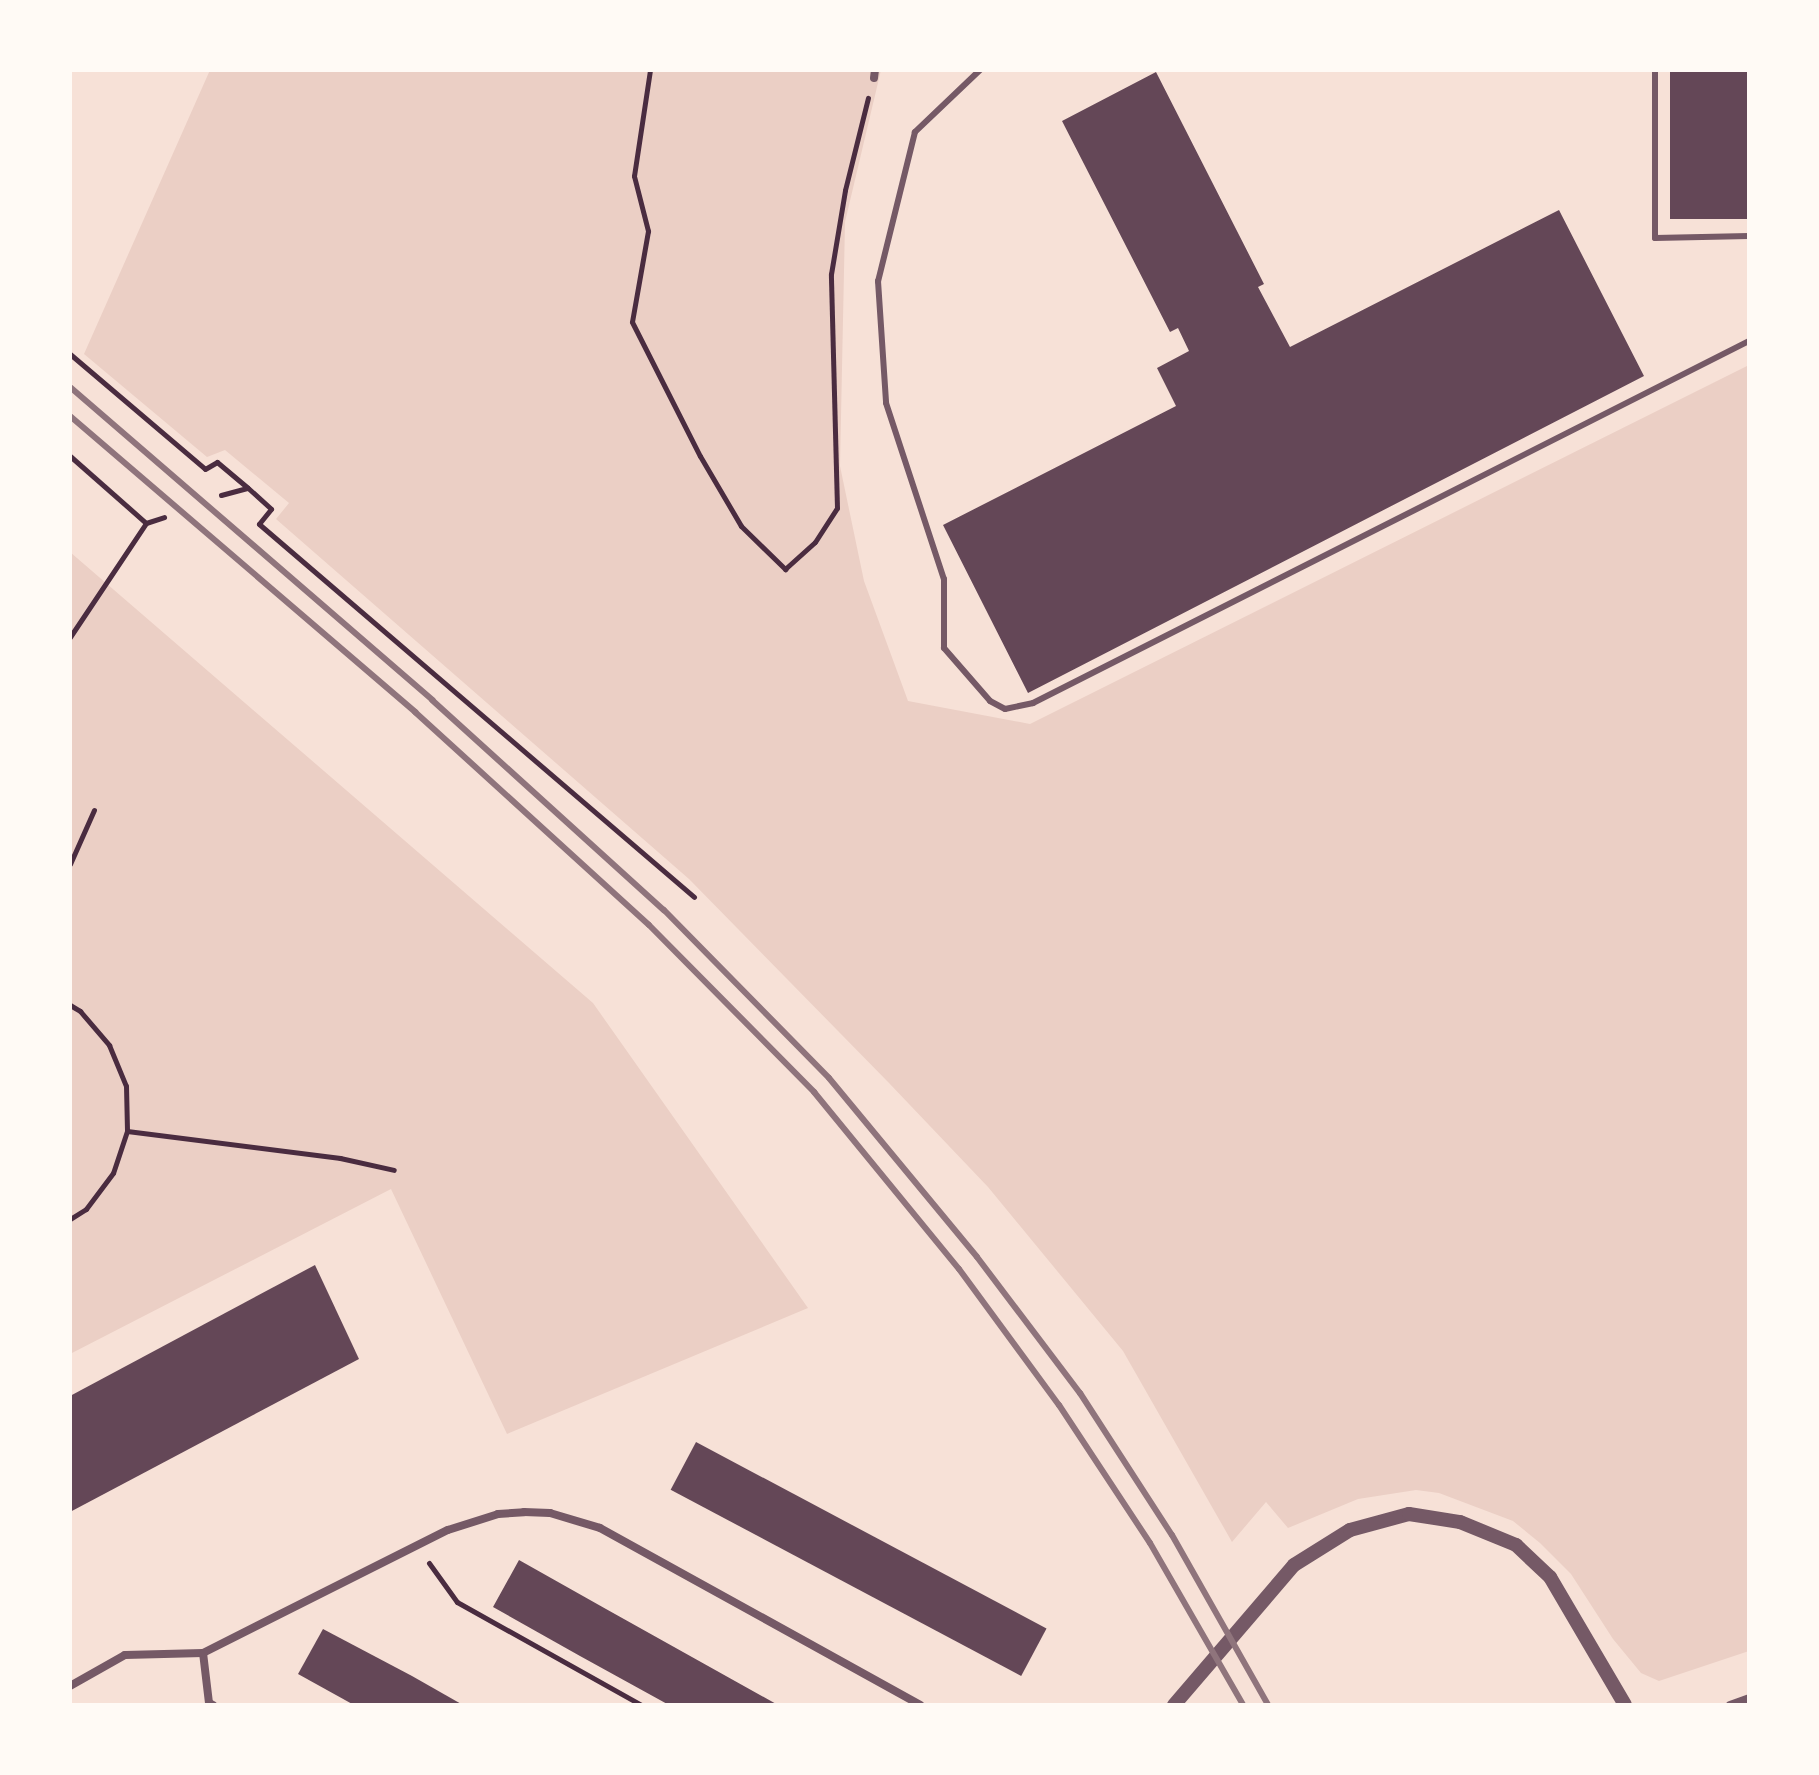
<!DOCTYPE html>
<html>
<head>
<meta charset="utf-8">
<style>
	body { margin:0 }
	#map { position:relative; width:1819px; height:1775px; overflow:hidden; background:#f7e1d7; font-family:Inter,sans-serif }
	div>[style] { position:absolute }
	.green>* { inset:0; background:#ebcfc5 }
	.building>* { inset:0; background:#644757; transform-origin:0 0 }
	.path>* { height:5px; margin:-2.5px; padding:0 2.5px; transform-origin:2.5px; border-radius:2.5px; background:#4a2c40 }
	.service>* { height:6px; margin:-3px; padding:0 3px; transform-origin:3px; border-radius:3px; background:#755966 }
	.minor>* { height:8px; margin:-4px; padding:0 4px; transform-origin:4px; border-radius:4px; background:#755966 }
	.tertiary>* { height:14px; margin:-7px; padding:0 7px; transform-origin:7px; border-radius:7px; background:#755966 }
	.rail>* { height:6px; margin:-3px; padding:0 3px; transform-origin:3px; border-radius:3px; background:#8f747c }
	span { translate:-50% -50%; white-space:nowrap; text-align:center; line-height:1.15; -webkit-text-stroke:6px #fffaf5; paint-order:stroke }
	.frame { position:absolute; inset:0; border:72px solid #fffaf5; pointer-events:none }
</style>
</head>
<body>
<div id="map">
	<div class="green">
		<i style="clip-path:polygon(210px 70px,881px 70px,845px 222px,840px 466px,864px 581px,908px 701px,1030px 724px,1749px 365px,1749px 1651px,1659px 1681px,1641px 1673px,1613px 1639px,1571px 1574px,1540px 1543px,1513px 1521px,1439px 1493px,1416px 1490px,1358px 1499px,1288px 1528px,1266px 1502px,1232px 1542px,1123px 1351px,988px 1187px,889px 1083px,689px 879px,276px 519px,289px 503px,225px 450px,207px 457px,84px 354px)"></i>
		<i style="clip-path:polygon(70px 552px,593px 1003px,808px 1308px,507px 1434px,391px 1189px,70px 1354px)"></i>
	</div>
	<div class="building">
		<i style="left:1670px;top:70px;width:79px;height:149px"></i>
		<i style="clip-path:polygon(1156px 72px,1264px 284px,1258px 287px,1290px 347px,1559px 210px,1644px 376px,1028px 693px,943px 525px,1176px 406px,1157px 368px,1189px 351px,1178px 328px,1170px 332px,1062px 121px)"></i>
		<i style="clip-path:polygon(315px 1265px,359px 1359px,70px 1512px,70px 1396px)"></i>
		<i style="left:696px;top:1442px;width:397px;height:54px;rotate:28deg"></i>
		<i style="clip-path:polygon(519px 1560px,606px 1609px,778px 1705px,669px 1705px,580px 1656px,493px 1607px)"></i>
		<i style="clip-path:polygon(323px 1629px,412px 1676px,463px 1705px,354px 1705px,298px 1674px)"></i>
	</div>
	<div class="path">
		<i style="left:650px;top:70px;width:107px;rotate:98.6deg"></i>
		<i style="left:634px;top:176px;width:57px;rotate:75.7deg"></i>
		<i style="left:648px;top:231px;width:92px;rotate:100deg"></i>
		<i style="left:632px;top:322px;width:150px;rotate:63.1deg"></i>
		<i style="left:700px;top:456px;width:81px;rotate:59.6deg"></i>
		<i style="left:741px;top:526px;width:62px;rotate:44.3deg"></i>
		<i style="left:785px;top:569px;width:40px;rotate:-42deg"></i>
		<i style="left:815px;top:542px;width:40px;rotate:-57.1deg"></i>
		<i style="left:837px;top:508px;width:234px;rotate:-91.5deg"></i>
		<i style="left:831px;top:274px;width:85px;rotate:-80.5deg"></i>
		<i style="left:845px;top:190px;width:95px;rotate:-76deg"></i>
		<i style="left:70px;top:354px;width:177px;rotate:40.4deg"></i>
		<i style="left:205px;top:469px;width:14px;rotate:-30deg"></i>
		<i style="left:217px;top:462px;width:40px;rotate:40deg"></i>
		<i style="left:248px;top:488px;width:31px;rotate:42deg"></i>
		<i style="left:271px;top:509px;width:19px;rotate:129deg"></i>
		<i style="left:259px;top:524px;width:573px;rotate:40.61deg"></i>
		<i style="left:70px;top:456px;width:101px;rotate:41.4deg"></i>
		<i style="left:146px;top:523px;width:19px;rotate:-18deg"></i>
		<i style="left:221px;top:495px;width:27px;rotate:-15deg"></i>
		<i style="left:70px;top:637px;width:137px;rotate:-56.3deg"></i>
		<i style="left:70px;top:864px;width:59px;rotate:-66deg"></i>
		<i style="left:70px;top:1005px;width:12px;rotate:31deg"></i>
		<i style="left:80px;top:1011px;width:45px;rotate:49.5deg"></i>
		<i style="left:109px;top:1045px;width:44px;rotate:67.5deg"></i>
		<i style="left:126px;top:1086px;width:45px;rotate:88.7deg"></i>
		<i style="left:127px;top:1131px;width:44px;rotate:108.4deg"></i>
		<i style="left:113px;top:1173px;width:45px;rotate:126.9deg"></i>
		<i style="left:86px;top:1209px;width:19px;rotate:148deg"></i>
		<i style="left:127px;top:1131px;width:215px;rotate:7.2deg"></i>
		<i style="left:340px;top:1158px;width:55px;rotate:12.5deg"></i>
		<i style="left:429px;top:1563px;width:48px;rotate:54.3deg"></i>
		<i style="left:457px;top:1602px;width:211px;rotate:29.2deg"></i>
	</div>
	<div class="service">
		<i style="left:980px;top:70px;width:90px;rotate:136.4deg"></i>
		<i style="left:915px;top:132px;width:154px;rotate:103.9deg"></i>
		<i style="left:878px;top:281px;width:122px;rotate:86.2deg"></i>
		<i style="left:886px;top:403px;width:185px;rotate:71.8deg"></i>
		<i style="left:944px;top:579px;width:69px;rotate:90deg"></i>
		<i style="left:944px;top:648px;width:70px;rotate:49deg"></i>
		<i style="left:990px;top:701px;width:17px;rotate:28deg"></i>
		<i style="left:1005px;top:709px;width:29px;rotate:-12deg"></i>
		<i style="left:1033px;top:703px;width:802px;rotate:-26.82deg"></i>
		<i style="left:1655px;top:70px;width:168px;rotate:90deg"></i>
		<i style="left:1655px;top:238px;width:94px;rotate:-1.2deg"></i>
	</div>
	<div class="minor">
		<i style="left:874px;top:78px;width:8px;rotate:-83deg"></i>
		<i style="left:70px;top:1686px;width:63px;rotate:-29.4deg"></i>
		<i style="left:125px;top:1655px;width:78px;rotate:-1.5deg"></i>
		<i style="left:213px;top:1705px;width:4px;rotate:-153deg"></i>
		<i style="left:209px;top:1703px;width:50px;rotate:-96.8deg"></i>
		<i style="left:203px;top:1653px;width:274px;rotate:-26.7deg"></i>
		<i style="left:448px;top:1530px;width:52px;rotate:-17.7deg"></i>
		<i style="left:498px;top:1514px;width:26px;rotate:-4deg"></i>
		<i style="left:524px;top:1512px;width:26px;rotate:2deg"></i>
		<i style="left:550px;top:1513px;width:52px;rotate:16.7deg"></i>
		<i style="left:600px;top:1528px;width:366px;rotate:28.9deg"></i>
		<i style="left:1730px;top:1705px;width:20px;rotate:-20deg"></i>
	</div>
	<div class="tertiary">
		<i style="left:1174px;top:1705px;width:184px;rotate:-49.4deg"></i>
		<i style="left:1294px;top:1565px;width:66px;rotate:-32deg"></i>
		<i style="left:1350px;top:1530px;width:61px;rotate:-15.2deg"></i>
		<i style="left:1409px;top:1514px;width:52px;rotate:8.9deg"></i>
		<i style="left:1460px;top:1522px;width:61px;rotate:22.3deg"></i>
		<i style="left:1516px;top:1545px;width:47px;rotate:43.3deg"></i>
		<i style="left:1550px;top:1577px;width:148px;rotate:59.6deg"></i>
	</div>
	<div class="rail">
		<i style="left:70px;top:387px;width:479px;rotate:40.8deg"></i>
		<i style="left:432px;top:700px;width:313px;rotate:42.2deg"></i>
		<i style="left:664px;top:910px;width:235px;rotate:45.5deg"></i>
		<i style="left:829px;top:1078px;width:232px;rotate:50.4deg"></i>
		<i style="left:977px;top:1257px;width:171px;rotate:52.9deg"></i>
		<i style="left:1080px;top:1393px;width:169px;rotate:57.1deg"></i>
		<i style="left:1172px;top:1535px;width:195px;rotate:60.5deg"></i>
		<i style="left:70px;top:416px;width:455px;rotate:40.6deg"></i>
		<i style="left:415px;top:712px;width:316px;rotate:42.3deg"></i>
		<i style="left:649px;top:925px;width:235px;rotate:45.3deg"></i>
		<i style="left:814px;top:1092px;width:229px;rotate:50.7deg"></i>
		<i style="left:959px;top:1269px;width:169px;rotate:53.7deg"></i>
		<i style="left:1059px;top:1405px;width:165px;rotate:56.6deg"></i>
		<i style="left:1150px;top:1543px;width:187px;rotate:60.1deg"></i>
	</div>
	<div class="frame"></div>
</div>
</body>
</html>
